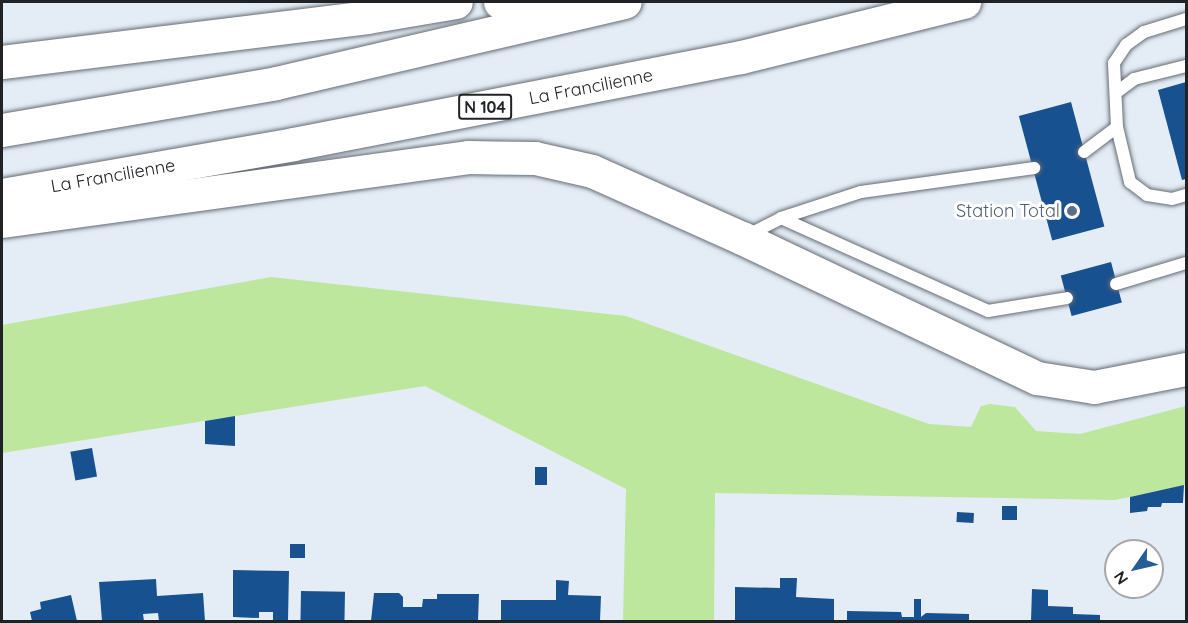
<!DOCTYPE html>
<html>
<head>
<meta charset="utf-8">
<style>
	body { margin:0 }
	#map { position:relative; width:1188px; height:623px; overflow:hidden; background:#e4ecf5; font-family:Quicksand,sans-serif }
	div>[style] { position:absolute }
	.green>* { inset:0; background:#bce79c }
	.building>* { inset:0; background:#185190; transform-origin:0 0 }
	.roads { filter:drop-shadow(0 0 2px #666c74) drop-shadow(0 0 2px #666c74) }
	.lane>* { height:12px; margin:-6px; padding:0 6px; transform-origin:6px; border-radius:6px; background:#fff }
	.secondary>* { height:33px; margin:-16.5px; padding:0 16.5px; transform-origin:16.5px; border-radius:16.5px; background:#fff }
	.highway>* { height:33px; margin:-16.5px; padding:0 16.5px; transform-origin:16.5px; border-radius:16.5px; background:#fff }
	.dots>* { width:16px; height:16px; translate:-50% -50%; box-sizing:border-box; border:3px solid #fff; border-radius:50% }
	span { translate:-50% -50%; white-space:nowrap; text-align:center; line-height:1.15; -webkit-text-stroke:6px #fff; paint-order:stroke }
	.shield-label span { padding:2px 4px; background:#fff; border:2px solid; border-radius:4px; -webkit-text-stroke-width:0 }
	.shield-label { font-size:16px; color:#202226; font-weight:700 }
	.street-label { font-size:18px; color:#202226 }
	.service-label { font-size:18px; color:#4e5e75 }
	.right { translate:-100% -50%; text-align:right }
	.frame { position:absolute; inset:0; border:3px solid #202226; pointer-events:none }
	.north { position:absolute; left:1104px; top:539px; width:60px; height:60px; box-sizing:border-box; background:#fff; border:2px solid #a6a7a8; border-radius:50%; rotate:236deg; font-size:16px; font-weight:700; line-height:24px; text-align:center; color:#202226 }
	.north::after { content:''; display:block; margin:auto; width:21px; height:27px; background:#265d95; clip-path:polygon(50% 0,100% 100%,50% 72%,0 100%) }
</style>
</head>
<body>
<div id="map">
	<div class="green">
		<i style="clip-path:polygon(271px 277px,626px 316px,929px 424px,971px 427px,981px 406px,990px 404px,1015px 407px,1036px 431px,1080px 434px,1186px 406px,1186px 485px,1115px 500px,715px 493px,714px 622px,623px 621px,626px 489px,425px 386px,2px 453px,2px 325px)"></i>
	</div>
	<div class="building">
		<i style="clip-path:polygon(1186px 82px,1186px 179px,1182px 180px,1158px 90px)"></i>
		<i style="left:1071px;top:102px;width:129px;height:54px;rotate:75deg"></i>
		<i style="left:1111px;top:262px;width:42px;height:52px;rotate:75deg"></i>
		<i style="clip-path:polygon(235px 416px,235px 446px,205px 444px,205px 421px)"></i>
		<i style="left:92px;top:448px;width:29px;height:22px;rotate:80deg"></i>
		<i style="left:535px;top:467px;width:12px;height:18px"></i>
		<i style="clip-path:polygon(1184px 485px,1183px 503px,1162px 503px,1161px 507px,1148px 507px,1147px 511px,1130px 513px,1130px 497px)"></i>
		<i style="left:1017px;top:506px;width:14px;height:15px;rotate:90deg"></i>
		<i style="left:957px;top:512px;width:17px;height:10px;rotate:3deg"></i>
		<i style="left:290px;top:544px;width:15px;height:14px"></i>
		<i style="clip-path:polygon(233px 570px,289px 571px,288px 621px,273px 621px,273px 612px,259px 612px,259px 618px,233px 617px)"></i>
		<i style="clip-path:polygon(780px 578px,797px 578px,796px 597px,834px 599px,834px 621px,735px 621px,735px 587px,780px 588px)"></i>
		<i style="clip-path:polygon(156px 579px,157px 596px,203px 593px,205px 621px,159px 621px,158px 613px,143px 614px,144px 621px,102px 621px,99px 582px)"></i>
		<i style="clip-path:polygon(556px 580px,569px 581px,568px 595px,601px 596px,600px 621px,501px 621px,501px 600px,556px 600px)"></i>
		<i style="clip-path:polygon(1032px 589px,1048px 590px,1048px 606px,1073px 607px,1073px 614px,1100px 615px,1100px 621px,1031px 621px)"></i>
		<i style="left:301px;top:591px;width:44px;height:30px;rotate:1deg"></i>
		<i style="clip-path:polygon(374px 593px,399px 593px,403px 597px,403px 607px,422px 607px,423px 599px,437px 599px,437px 594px,479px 594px,478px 621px,371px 621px)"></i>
		<i style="clip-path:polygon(71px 595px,77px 621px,32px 621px,30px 612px,41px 609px,40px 602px)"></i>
		<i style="clip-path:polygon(914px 599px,921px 599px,921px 617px,926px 613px,969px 614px,969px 621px,847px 621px,847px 611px,901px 612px,902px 617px,914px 617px)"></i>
	</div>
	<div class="roads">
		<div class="lane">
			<i style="left:1117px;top:92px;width:21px;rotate:-37deg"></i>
			<i style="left:1134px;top:79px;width:54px;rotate:-14deg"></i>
			<i style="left:1117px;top:127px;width:57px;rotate:76.7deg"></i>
			<i style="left:1130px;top:182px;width:21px;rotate:37deg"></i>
			<i style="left:1147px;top:195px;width:25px;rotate:9deg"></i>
			<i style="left:1172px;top:199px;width:15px;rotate:-16deg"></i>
			<i style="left:1084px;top:152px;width:41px;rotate:-37.1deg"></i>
			<i style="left:1117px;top:127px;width:64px;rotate:-92.7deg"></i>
			<i style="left:1114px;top:63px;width:22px;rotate:-56deg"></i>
			<i style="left:1126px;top:45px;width:22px;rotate:-36deg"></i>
			<i style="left:1144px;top:32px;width:44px;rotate:-17.2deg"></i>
			<i style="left:781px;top:218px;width:227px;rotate:24.2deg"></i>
			<i style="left:988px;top:311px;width:80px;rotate:-9.3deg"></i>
			<i style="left:746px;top:236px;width:39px;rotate:-27deg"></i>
			<i style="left:781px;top:218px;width:84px;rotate:-18deg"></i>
			<i style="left:861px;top:192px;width:175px;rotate:-7.9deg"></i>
			<i style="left:1116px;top:284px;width:73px;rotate:-16.7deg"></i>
		</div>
		<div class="secondary">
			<i style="left:742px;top:238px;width:327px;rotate:25.4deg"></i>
			<i style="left:1037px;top:378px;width:58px;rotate:9deg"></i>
			<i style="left:1094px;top:387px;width:94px;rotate:-11.1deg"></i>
		</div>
		<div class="highway">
			<i style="left:500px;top:2px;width:53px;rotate:7.5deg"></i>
			<i style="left:2px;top:62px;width:368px;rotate:-7deg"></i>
			<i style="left:367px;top:17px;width:90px;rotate:-9.6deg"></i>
			<i style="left:2px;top:130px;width:278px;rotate:-9.7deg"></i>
			<i style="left:276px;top:83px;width:358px;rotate:-13.1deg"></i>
			<i style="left:2px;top:195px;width:295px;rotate:-9.9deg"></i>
			<i style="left:293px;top:144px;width:456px;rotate:-11deg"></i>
			<i style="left:741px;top:57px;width:230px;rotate:-13.9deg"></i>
			<i style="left:2px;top:221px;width:470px;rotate:-7.8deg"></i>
			<i style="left:468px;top:157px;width:67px;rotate:0.9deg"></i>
			<i style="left:535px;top:158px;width:58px;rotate:12.8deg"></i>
			<i style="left:592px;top:171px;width:164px;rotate:24.1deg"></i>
		</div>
	</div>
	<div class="dots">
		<i style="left:1072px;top:211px;background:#5c6f8a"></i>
	</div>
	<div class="shield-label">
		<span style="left:485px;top:107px">N 104</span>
	</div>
	<div class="street-label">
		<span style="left:591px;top:87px;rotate:-11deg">La Francilienne</span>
		<span style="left:113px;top:176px;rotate:-10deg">La Francilienne</span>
	</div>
	<div class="service-label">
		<span class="right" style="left:1060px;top:211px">Station Total</span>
	</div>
	<div class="frame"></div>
	<div class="north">N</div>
</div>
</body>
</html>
